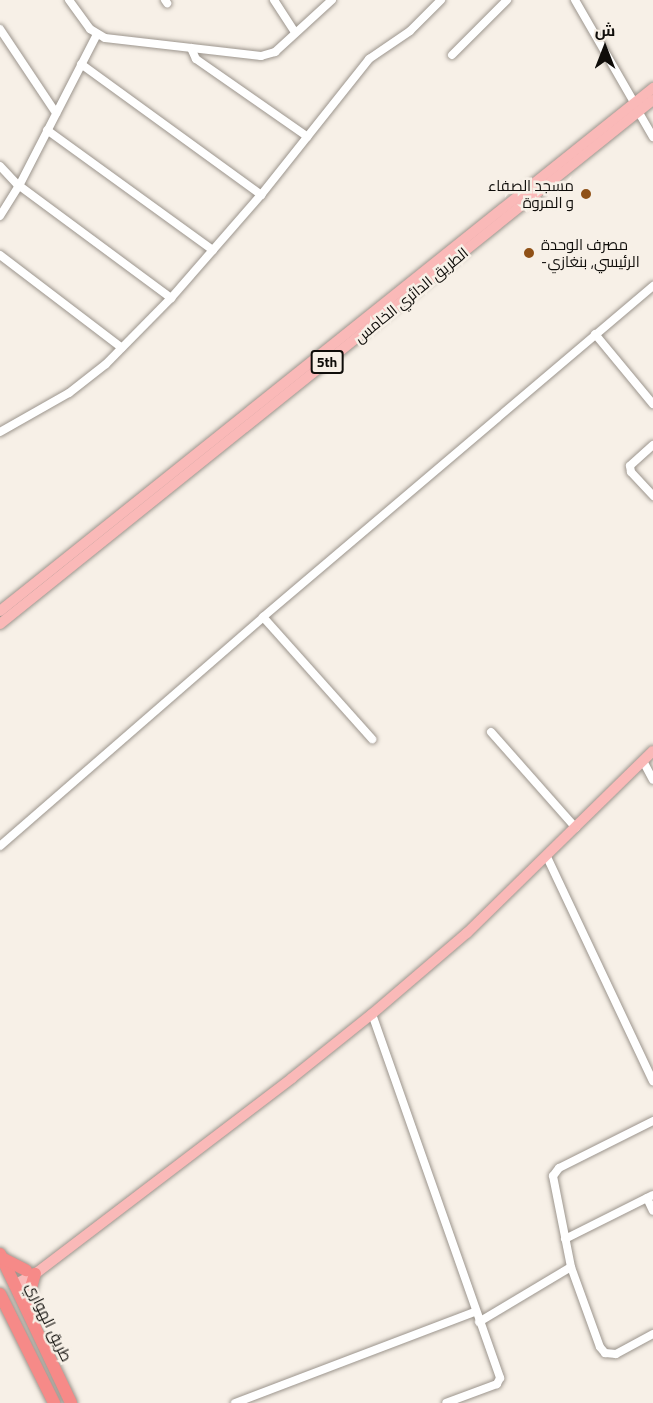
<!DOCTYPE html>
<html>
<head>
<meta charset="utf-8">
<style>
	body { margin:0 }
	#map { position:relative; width:653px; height:1403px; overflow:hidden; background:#f7f0e7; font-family:"Titillium Web",Cairo,sans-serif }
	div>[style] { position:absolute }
	.roads { filter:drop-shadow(0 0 2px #9c958d) drop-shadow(0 0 2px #9c958d) }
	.minor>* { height:8px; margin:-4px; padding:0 4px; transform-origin:4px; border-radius:4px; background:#fff }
	.major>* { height:10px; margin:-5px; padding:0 5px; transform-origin:5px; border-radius:5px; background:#fab9b8 }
	.highway>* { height:12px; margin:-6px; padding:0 6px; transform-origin:6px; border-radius:6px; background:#f68a88 }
	.dots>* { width:16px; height:16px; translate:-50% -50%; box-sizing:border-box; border:3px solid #f7f0e7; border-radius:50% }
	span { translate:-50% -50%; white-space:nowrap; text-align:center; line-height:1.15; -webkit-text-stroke:5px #f7f0e7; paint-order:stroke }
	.shield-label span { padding:2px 4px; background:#f7f0e7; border:2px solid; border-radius:4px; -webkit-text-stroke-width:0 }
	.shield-label { font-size:14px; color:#0f0d0a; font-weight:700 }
	.poi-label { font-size:15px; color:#0f0d0a }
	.right { translate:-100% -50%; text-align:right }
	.left { translate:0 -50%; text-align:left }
	.street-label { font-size:15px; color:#0f0d0a }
	.north { position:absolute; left:575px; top:18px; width:60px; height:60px; -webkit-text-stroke:4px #f7f0e7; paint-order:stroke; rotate:0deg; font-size:16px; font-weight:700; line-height:24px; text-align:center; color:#0f0d0a }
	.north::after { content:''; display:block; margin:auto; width:21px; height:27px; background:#0f0d0a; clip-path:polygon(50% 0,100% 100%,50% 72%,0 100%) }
</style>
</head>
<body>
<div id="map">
	<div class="roads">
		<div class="minor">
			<i style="left:69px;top:0;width:36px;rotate:54deg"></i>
			<i style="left:90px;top:29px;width:17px;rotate:31deg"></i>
			<i style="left:105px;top:38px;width:157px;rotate:6.6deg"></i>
			<i style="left:261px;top:56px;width:15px;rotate:-16deg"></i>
			<i style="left:275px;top:52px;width:77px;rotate:-42.4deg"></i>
			<i style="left:165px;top:0;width:4px;rotate:56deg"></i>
			<i style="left:274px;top:0;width:38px;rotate:57deg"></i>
			<i style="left:575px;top:0;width:118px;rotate:60deg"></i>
			<i style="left:0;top:29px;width:101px;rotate:56.3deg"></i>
			<i style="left:191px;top:48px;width:12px;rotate:66deg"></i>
			<i style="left:196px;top:59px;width:136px;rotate:34.9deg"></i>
			<i style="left:452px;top:55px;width:78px;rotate:-45deg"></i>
			<i style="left:81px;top:64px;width:223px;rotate:36deg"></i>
			<i style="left:638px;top:111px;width:30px;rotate:60deg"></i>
			<i style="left:47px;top:130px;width:205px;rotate:35.9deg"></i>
			<i style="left:0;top:166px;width:25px;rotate:47deg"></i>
			<i style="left:17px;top:184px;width:192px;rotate:36.5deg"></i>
			<i style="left:0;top:216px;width:36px;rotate:-58deg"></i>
			<i style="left:19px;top:186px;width:171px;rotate:-62.8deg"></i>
			<i style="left:0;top:255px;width:153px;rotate:37.3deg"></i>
			<i style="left:595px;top:334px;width:91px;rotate:50.4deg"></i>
			<i style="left:0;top:432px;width:79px;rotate:-29.5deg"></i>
			<i style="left:69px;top:393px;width:47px;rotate:-38.1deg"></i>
			<i style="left:106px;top:364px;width:93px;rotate:-45.4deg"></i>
			<i style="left:171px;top:298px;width:137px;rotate:-48.9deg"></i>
			<i style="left:261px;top:195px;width:174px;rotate:-51.5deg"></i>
			<i style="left:369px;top:59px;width:50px;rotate:-34.3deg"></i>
			<i style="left:410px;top:31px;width:44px;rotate:-45deg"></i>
			<i style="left:653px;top:445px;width:31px;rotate:138deg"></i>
			<i style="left:630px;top:466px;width:6px;rotate:81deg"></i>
			<i style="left:631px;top:472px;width:33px;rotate:47deg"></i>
			<i style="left:263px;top:617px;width:164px;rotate:48.2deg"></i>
			<i style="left:491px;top:732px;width:128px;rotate:48.5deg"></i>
			<i style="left:643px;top:761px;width:21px;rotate:62deg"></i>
			<i style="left:0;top:846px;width:349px;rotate:-41deg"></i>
			<i style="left:263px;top:617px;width:512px;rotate:-40.32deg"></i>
			<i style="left:547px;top:857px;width:248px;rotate:64.7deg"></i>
			<i style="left:372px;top:1014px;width:386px;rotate:70.6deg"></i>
			<i style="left:500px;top:1378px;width:7px;rotate:117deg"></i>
			<i style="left:497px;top:1384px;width:54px;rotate:159.6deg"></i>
			<i style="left:653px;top:1121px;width:105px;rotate:153.4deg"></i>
			<i style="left:559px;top:1168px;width:10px;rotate:127deg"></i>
			<i style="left:553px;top:1176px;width:93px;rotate:78.8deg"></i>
			<i style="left:571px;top:1267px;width:85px;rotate:70.1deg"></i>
			<i style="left:600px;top:1347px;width:8px;rotate:50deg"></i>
			<i style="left:605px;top:1353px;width:11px;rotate:5deg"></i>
			<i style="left:616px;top:1354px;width:42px;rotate:-28.4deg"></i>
			<i style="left:647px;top:1198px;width:14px;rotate:65deg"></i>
			<i style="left:565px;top:1239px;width:98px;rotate:-26.6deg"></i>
			<i style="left:479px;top:1322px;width:107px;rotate:-30.9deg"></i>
			<i style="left:235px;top:1403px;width:257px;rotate:-20.8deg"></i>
		</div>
		<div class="major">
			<i style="left:0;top:611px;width:837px;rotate:-38.69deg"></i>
			<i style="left:0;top:624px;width:837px;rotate:-38.75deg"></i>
			<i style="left:14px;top:1285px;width:24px;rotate:-28deg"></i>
			<i style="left:35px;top:1274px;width:323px;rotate:-37.3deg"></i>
			<i style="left:292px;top:1078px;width:102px;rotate:-38.7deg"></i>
			<i style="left:372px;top:1014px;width:125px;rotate:-40.5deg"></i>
			<i style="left:467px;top:933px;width:260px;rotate:-44.4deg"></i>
		</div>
		<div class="highway">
			<i style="left:0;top:1254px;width:165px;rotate:64.5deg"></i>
			<i style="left:2px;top:1258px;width:27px;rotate:27deg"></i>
			<i style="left:0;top:1294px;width:122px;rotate:63.6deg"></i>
			<i style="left:30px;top:1314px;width:23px;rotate:-90deg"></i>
			<i style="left:30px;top:1291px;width:18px;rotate:-74deg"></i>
		</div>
	</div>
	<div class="dots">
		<i style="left:586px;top:194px;background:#8f5016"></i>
		<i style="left:529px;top:253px;background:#8f5016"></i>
	</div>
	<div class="shield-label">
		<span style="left:327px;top:362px">5th</span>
	</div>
	<div class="poi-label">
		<span class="right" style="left:574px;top:194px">مسجد الصفاء<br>و المروة</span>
		<span class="left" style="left:541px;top:253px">مصرف الوحدة<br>-الرئيسي, بنغازي</span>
	</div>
	<div class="street-label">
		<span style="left:411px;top:295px;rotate:-39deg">الطريق الدائري الخامس</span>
		<span style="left:49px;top:1322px;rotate:64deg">طريق الهواري</span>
	</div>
	<div class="north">ش</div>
</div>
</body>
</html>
